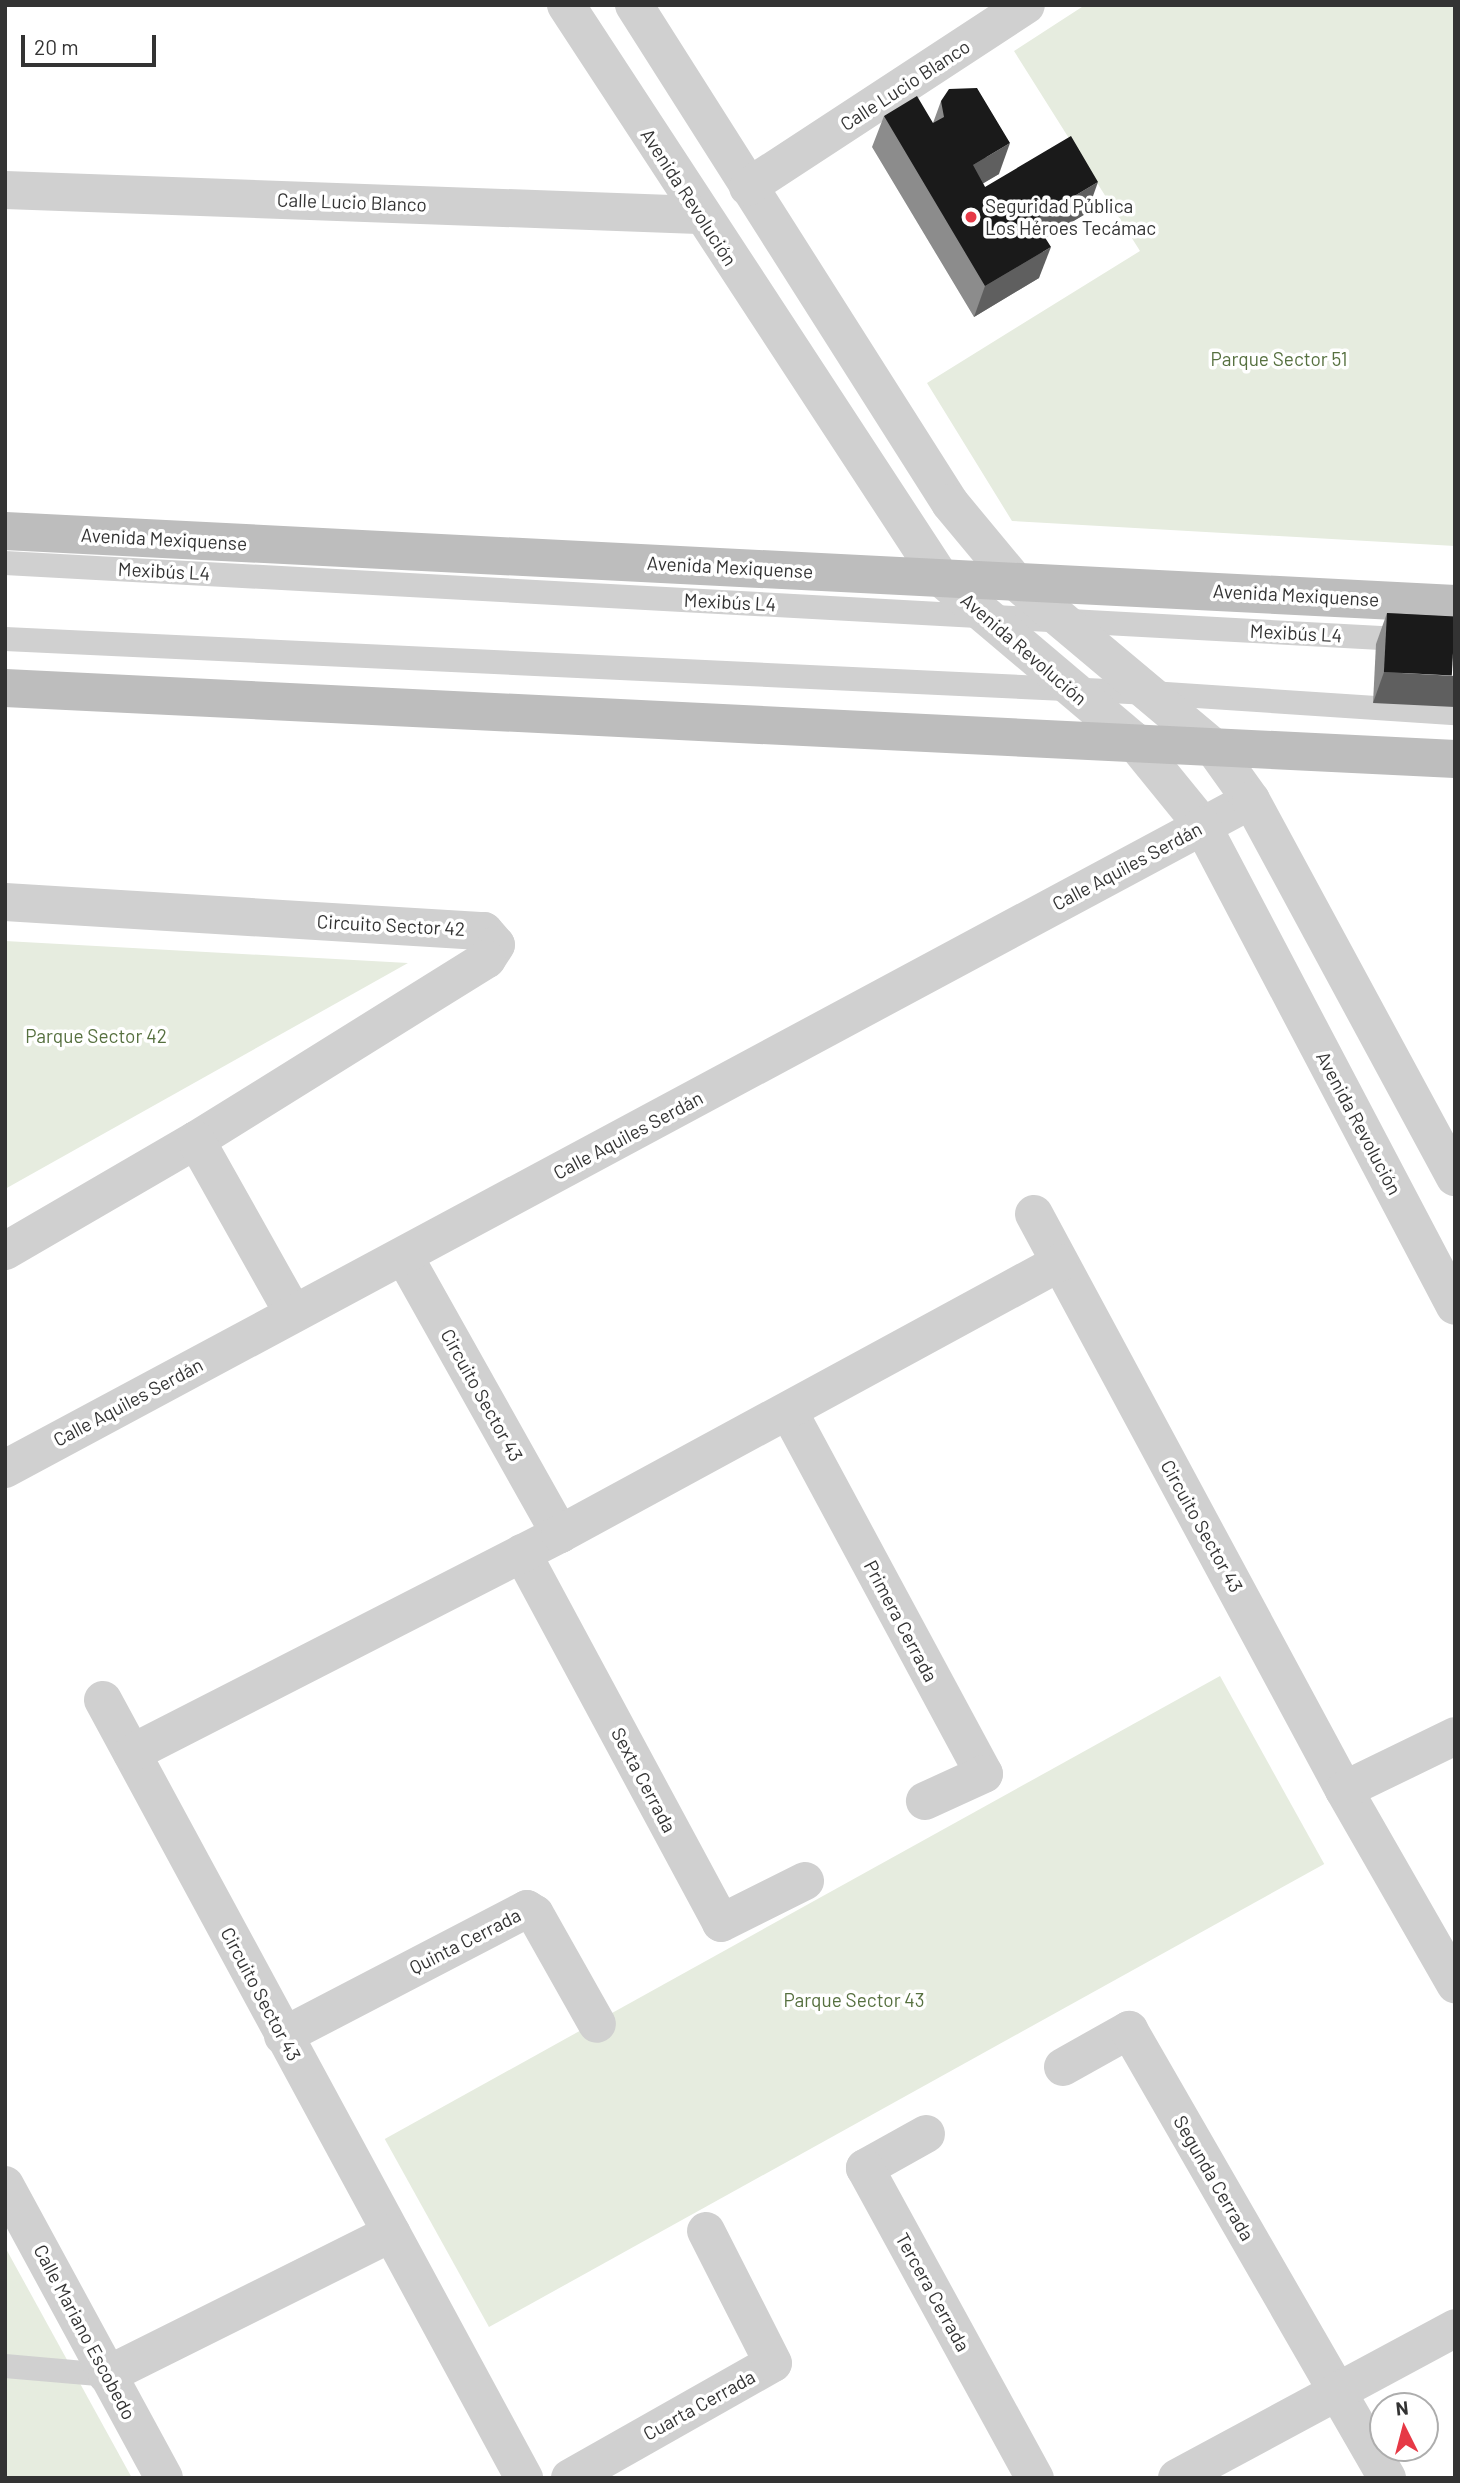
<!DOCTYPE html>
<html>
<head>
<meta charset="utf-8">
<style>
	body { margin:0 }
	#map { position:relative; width:1460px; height:2483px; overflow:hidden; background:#fff; font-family:Barlow,sans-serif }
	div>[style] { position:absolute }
	.green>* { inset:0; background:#e6ecdf; transform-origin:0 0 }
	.service>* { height:24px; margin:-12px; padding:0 12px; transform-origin:12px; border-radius:12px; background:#d0d0d0 }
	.minor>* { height:38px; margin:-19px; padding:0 19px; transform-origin:19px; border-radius:19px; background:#d0d0d0 }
	.tertiary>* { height:38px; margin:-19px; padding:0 19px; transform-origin:19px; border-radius:19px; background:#d0d0d0 }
	.secondary>* { height:38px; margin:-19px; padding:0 19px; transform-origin:19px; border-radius:19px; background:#bdbdbd }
	.wall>* { inset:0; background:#8c8c8c }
	.shaded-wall>* { inset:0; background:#5f5f5f }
	.building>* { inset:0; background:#1a1a1a; transform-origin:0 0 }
	.dots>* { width:19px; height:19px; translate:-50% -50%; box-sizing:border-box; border:4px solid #fff; border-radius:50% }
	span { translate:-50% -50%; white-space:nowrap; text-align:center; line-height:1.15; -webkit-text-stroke:7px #fff; paint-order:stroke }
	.street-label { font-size:19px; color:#333 }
	.poi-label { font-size:19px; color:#333 }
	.left { translate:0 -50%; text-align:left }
	.park-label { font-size:19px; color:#56703f }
	.frame { position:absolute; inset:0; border:7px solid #333; pointer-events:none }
	.north { position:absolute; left:1369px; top:2392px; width:70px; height:70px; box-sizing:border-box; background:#fff; border:2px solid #adadad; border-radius:50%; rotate:354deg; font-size:19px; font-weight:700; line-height:28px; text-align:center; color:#333 }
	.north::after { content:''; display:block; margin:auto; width:24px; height:32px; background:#e63946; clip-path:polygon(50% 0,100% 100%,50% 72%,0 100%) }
	.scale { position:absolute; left:21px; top:35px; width:135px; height:32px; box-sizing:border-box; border:4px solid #333; border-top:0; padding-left:9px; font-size:21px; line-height:24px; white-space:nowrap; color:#333; -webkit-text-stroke:5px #fff; paint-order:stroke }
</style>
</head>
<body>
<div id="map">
	<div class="green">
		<i style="clip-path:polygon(1085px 5px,1455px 5px,1455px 546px,1012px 521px,927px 383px,1140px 251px,1014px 51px)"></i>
		<i style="clip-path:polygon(5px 941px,408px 963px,5px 1189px)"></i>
		<i style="left:1220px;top:1676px;width:215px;height:955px;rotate:61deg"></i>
		<i style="clip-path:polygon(5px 2247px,132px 2478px,5px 2478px)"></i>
	</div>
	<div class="service">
		<i style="left:5px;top:563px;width:1452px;rotate:3.12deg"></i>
		<i style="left:5px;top:639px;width:1147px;rotate:2.7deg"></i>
		<i style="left:1151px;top:693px;width:305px;rotate:3.8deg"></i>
		<i style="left:5px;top:2366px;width:102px;rotate:5deg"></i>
	</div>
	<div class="minor">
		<i style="left:566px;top:5px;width:683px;rotate:56.82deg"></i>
		<i style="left:634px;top:5px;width:590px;rotate:57.6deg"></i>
		<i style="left:950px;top:503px;width:100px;rotate:50.3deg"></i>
		<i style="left:748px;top:187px;width:332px;rotate:-33.2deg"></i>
		<i style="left:5px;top:190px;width:694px;rotate:2.06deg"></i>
		<i style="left:5px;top:902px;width:480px;rotate:3.5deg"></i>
		<i style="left:484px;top:931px;width:18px;rotate:49deg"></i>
		<i style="left:496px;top:945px;width:17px;rotate:123deg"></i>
		<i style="left:487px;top:959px;width:343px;rotate:148.1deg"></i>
		<i style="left:196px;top:1140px;width:221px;rotate:149.8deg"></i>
		<i style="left:196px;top:1140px;width:198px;rotate:60.7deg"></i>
		<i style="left:1034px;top:1214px;width:654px;rotate:61.71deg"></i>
		<i style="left:1344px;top:1790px;width:224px;rotate:60.2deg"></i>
		<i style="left:404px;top:1256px;width:319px;rotate:60.7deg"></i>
		<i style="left:789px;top:1412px;width:411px;rotate:61.7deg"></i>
		<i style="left:984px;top:1774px;width:65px;rotate:155.4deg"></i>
		<i style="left:5px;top:1469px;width:1414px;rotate:-28.23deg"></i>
		<i style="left:522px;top:1553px;width:420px;rotate:61.7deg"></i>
		<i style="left:721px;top:1923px;width:94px;rotate:-26.6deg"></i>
		<i style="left:103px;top:1700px;width:885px;rotate:61.58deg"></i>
		<i style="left:132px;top:1753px;width:481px;rotate:-27.1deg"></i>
		<i style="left:560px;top:1534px;width:568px;rotate:-28.51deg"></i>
		<i style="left:1344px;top:1790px;width:123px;rotate:-25.9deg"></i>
		<i style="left:283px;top:2036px;width:275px;rotate:-27.5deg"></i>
		<i style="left:527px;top:1909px;width:9px;rotate:32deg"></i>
		<i style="left:535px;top:1914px;width:126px;rotate:60.6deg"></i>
		<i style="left:1063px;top:2067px;width:76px;rotate:-29.3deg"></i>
		<i style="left:1129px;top:2030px;width:517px;rotate:60.06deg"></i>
		<i style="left:926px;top:2134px;width:70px;rotate:150.9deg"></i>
		<i style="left:865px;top:2168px;width:354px;rotate:61.3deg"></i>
		<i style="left:5px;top:2185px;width:333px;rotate:61.5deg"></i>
		<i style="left:107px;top:2375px;width:318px;rotate:-26.5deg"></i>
		<i style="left:570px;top:2478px;width:233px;rotate:-29.5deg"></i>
		<i style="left:773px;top:2363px;width:148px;rotate:-116.9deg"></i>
		<i style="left:1177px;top:2478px;width:316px;rotate:-28.3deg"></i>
	</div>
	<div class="tertiary">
		<i style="left:940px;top:577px;width:253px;rotate:40.2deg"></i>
		<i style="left:1133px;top:740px;width:109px;rotate:50.9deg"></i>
		<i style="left:1202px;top:825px;width:543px;rotate:62.26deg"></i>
		<i style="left:1014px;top:580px;width:260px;rotate:40deg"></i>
		<i style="left:1213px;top:747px;width:65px;rotate:54.4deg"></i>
		<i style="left:1251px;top:800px;width:429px;rotate:61.6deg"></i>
	</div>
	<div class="secondary">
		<i style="left:5px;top:531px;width:1452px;rotate:2.88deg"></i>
		<i style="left:5px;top:688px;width:1452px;rotate:2.8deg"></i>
	</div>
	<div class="wall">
		<i style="clip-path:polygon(941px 101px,999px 174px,983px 183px,985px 187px,1087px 213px,1045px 238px,1039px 278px,974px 317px,872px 147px,884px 116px,933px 123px)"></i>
		<i style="clip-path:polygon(1387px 613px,1455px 617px,1373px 703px,1376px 644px)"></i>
	</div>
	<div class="shaded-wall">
		<i style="clip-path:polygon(1010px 143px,999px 174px,962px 196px,973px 165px)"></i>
		<i style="clip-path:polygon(1098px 182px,1087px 213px,1023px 251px,1034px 220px)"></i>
		<i style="clip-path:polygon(1051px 247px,1039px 278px,974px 317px,985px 286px)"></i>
		<i style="clip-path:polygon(1384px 672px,1455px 676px,1455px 707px,1373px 703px)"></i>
	</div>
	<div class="building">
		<i style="clip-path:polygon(977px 88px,1010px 143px,973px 165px,985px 187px,1071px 136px,1098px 182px,1034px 220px,1051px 247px,985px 286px,884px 116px,917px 96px,933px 123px,944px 117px,941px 101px,949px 89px)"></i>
		<i style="left:1387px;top:613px;width:68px;height:59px;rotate:3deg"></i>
	</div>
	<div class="dots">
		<i style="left:971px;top:217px;background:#e63946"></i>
	</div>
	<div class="street-label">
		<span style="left:905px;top:85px;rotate:-33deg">Calle Lucio Blanco</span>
		<span style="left:689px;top:197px;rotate:57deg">Avenida Revolución</span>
		<span style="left:352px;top:202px;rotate:2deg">Calle Lucio Blanco</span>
		<span style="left:164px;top:539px;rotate:3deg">Avenida Mexiquense</span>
		<span style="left:730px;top:567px;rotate:3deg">Avenida Mexiquense</span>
		<span style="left:164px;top:571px;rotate:3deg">Mexibús L4</span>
		<span style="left:1296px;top:595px;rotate:3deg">Avenida Mexiquense</span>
		<span style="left:730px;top:602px;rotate:3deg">Mexibús L4</span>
		<span style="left:1296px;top:633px;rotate:3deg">Mexibús L4</span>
		<span style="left:1024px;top:649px;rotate:41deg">Avenida Revolución</span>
		<span style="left:1127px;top:866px;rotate:-28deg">Calle Aquiles Serdán</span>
		<span style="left:391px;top:925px;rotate:3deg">Circuito Sector 42</span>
		<span style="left:1359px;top:1123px;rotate:62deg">Avenida Revolución</span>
		<span style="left:628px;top:1135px;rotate:-28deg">Calle Aquiles Serdán</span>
		<span style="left:482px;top:1395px;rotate:61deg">Circuito Sector 43</span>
		<span style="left:128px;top:1402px;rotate:-28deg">Calle Aquiles Serdán</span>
		<span style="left:1202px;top:1526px;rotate:61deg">Circuito Sector 43</span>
		<span style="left:901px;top:1621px;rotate:62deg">Primera Cerrada</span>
		<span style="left:644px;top:1780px;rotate:62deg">Sexta Cerrada</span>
		<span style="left:465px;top:1941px;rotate:-27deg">Quinta Cerrada</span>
		<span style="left:261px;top:1994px;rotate:62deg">Circuito Sector 43</span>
		<span style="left:1214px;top:2178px;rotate:60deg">Segunda Cerrada</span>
		<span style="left:933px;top:2292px;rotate:61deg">Tercera Cerrada</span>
		<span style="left:85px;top:2332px;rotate:62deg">Calle Mariano Escobedo</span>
		<span style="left:699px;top:2405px;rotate:-29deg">Cuarta Cerrada</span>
	</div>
	<div class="poi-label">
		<span class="left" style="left:985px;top:217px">Seguridad Pública<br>Los Héroes Tecámac</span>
	</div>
	<div class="park-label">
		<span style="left:1279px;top:359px">Parque Sector 51</span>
		<span style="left:96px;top:1036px">Parque Sector 42</span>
		<span style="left:854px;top:2000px">Parque Sector 43</span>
	</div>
	<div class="frame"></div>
	<div class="north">N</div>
	<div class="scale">20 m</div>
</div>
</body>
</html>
